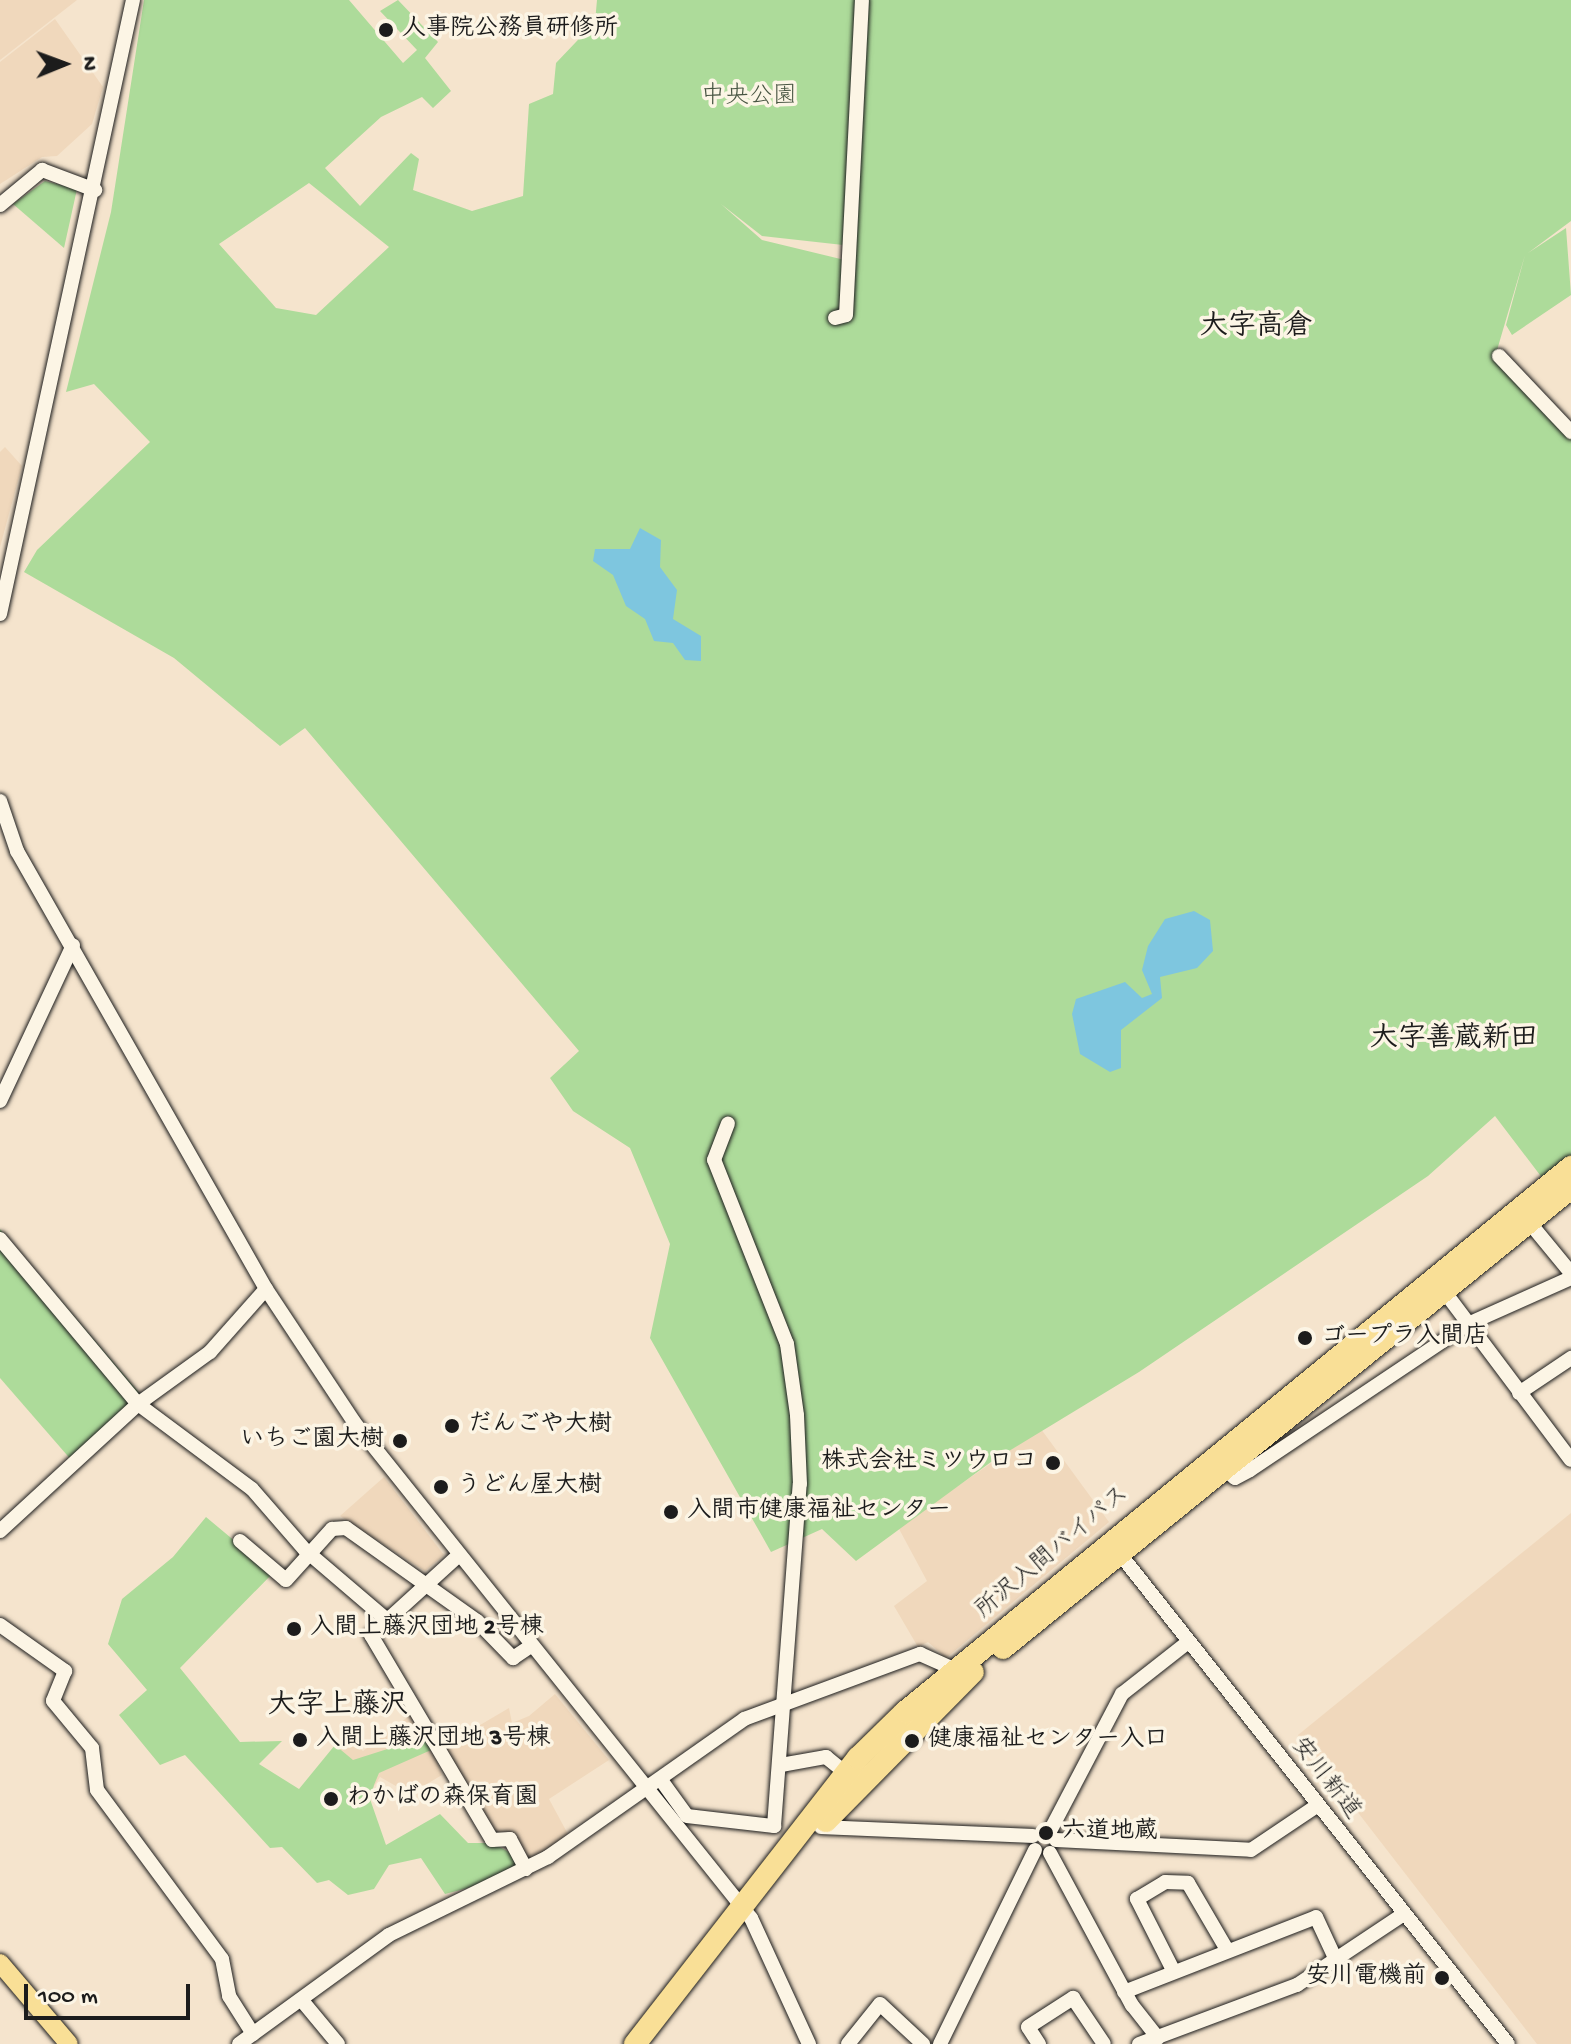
<!DOCTYPE html>
<html>
<head>
<meta charset="utf-8">
<style>
	body { margin:0 }
	#map { position:relative; width:1571px; height:2044px; overflow:hidden; background:#f5e4cd; font-family:"Gochi Hand","Klee One",sans-serif }
	div>[style] { position:absolute }
	.built>* { inset:0; background:#f0d8bc }
	.green>* { inset:0; background:#addb9a }
	.water>* { inset:0; background:#7ec6df }
	.roads { filter:drop-shadow(0 0 2px #1c1c1c) drop-shadow(0 0 2px #1c1c1c) }
	.minor>* { height:14px; margin:-7px; padding:0 7px; transform-origin:7px; border-radius:7px; background:#fcf5e5 }
	.major>* { height:18px; margin:-9px; padding:0 9px; transform-origin:9px; border-radius:9px; background:#f9df96 }
	.highway>* { height:22px; margin:-11px; padding:0 11px; transform-origin:11px; border-radius:11px; background:#f9df96 }
	.dots>* { width:22px; height:22px; translate:-50% -50%; box-sizing:border-box; border:4px solid #fcf5e5; border-radius:50% }
	span { translate:-50% -50%; white-space:nowrap; text-align:center; line-height:1.15; -webkit-text-stroke:7px #fcf5e5; paint-order:stroke }
	.poi-label { font-size:24px; color:#1c1c1c; font-weight:700 }
	.left { translate:0 -50%; text-align:left }
	.right { translate:-100% -50%; text-align:right }
	.park-label { font-size:24px; color:#485542 }
	.street-label { font-size:24px; color:#1c1c1c }
	.quarter-label { font-size:28px; color:#1c1c1c; font-weight:700 }
	.north { position:absolute; left:24px; top:24px; width:80px; height:80px; -webkit-text-stroke:6px #fcf5e5; paint-order:stroke; rotate:89deg; font-size:22px; font-weight:700; line-height:32px; text-align:center; color:#1c1c1c }
	.north::after { content:''; display:block; margin:auto; width:28px; height:36px; background:#1c1c1c; clip-path:polygon(50% 0,100% 100%,50% 72%,0 100%) }
	.scale { position:absolute; left:24px; top:1984px; width:166px; height:36px; box-sizing:border-box; border:4px solid #1c1c1c; border-top:0; padding-left:10px; font-size:24px; line-height:28px; white-space:nowrap; color:#1c1c1c; -webkit-text-stroke:6px #fcf5e5; paint-order:stroke }
</style>
</head>
<body>
<div id="map">
	<div class="built">
		<i style="clip-path:polygon(0 0,77px 0,0 60px)"></i>
		<i style="clip-path:polygon(55px 19px,103px 87px,92px 124px,57px 156px,42px 157px,0 184px,0 62px)"></i>
		<i style="clip-path:polygon(5px 447px,22px 466px,0 547px,0 452px)"></i>
		<i style="clip-path:polygon(1041px 1429px,1109px 1522px,946px 1658px,928px 1642px,918px 1647px,894px 1606px,927px 1581px,898px 1527px)"></i>
		<i style="clip-path:polygon(384px 1477px,444px 1555px,425px 1571px,340px 1516px)"></i>
		<i style="clip-path:polygon(1571px 1513px,1571px 2044px,1537px 2044px,1298px 1735px)"></i>
		<i style="clip-path:polygon(555px 1694px,609px 1760px,549px 1799px,569px 1836px,532px 1860px,498px 1839px,447px 1761px,446px 1745px,509px 1708px,512px 1723px,529px 1716px)"></i>
		<i style="clip-path:polygon(417px 1710px,442px 1775px,410px 1794px,380px 1777px,363px 1803px,272px 1827px,348px 1738px,363px 1751px)"></i>
	</div>
	<div class="green">
		<i style="clip-path:polygon(evenodd,144px 0,349px 0,403px 63px,417px 50px,380px 11px,398px 0,438px 42px,425px 58px,451px 91px,433px 108px,422px 97px,381px 117px,325px 168px,360px 206px,411px 153px,419px 159px,413px 190px,472px 211px,523px 196px,529px 104px,553px 94px,556px 63px,595px 22px,597px 0,857px 0,843px 245px,762px 236px,721px 204px,762px 240px,853px 262px,868px 0,1571px 0,1571px 221px,1528px 253px,1566px 228px,1571px 295px,1512px 335px,1506px 325px,1525px 255px,1495px 357px,1571px 435px,1571px 1156px,1543px 1179px,1495px 1116px,1428px 1176px,1139px 1372px,991px 1462px,856px 1561px,822px 1529px,771px 1552px,650px 1338px,670px 1244px,630px 1148px,573px 1111px,550px 1078px,579px 1051px,305px 728px,280px 746px,174px 658px,24px 572px,37px 550px,150px 442px,94px 384px,66px 392px,111px 212px,144px 0,309px 183px,389px 247px,316px 315px,276px 308px,219px 244px,309px 183px)"></i>
		<i style="clip-path:polygon(45px 181px,77px 189px,64px 248px,13px 204px)"></i>
		<i style="clip-path:polygon(0 1229px,148px 1403px,73px 1462px,0 1378px)"></i>
		<i style="clip-path:polygon(206px 1517px,273px 1573px,180px 1668px,240px 1742px,282px 1741px,259px 1764px,299px 1789px,335px 1745px,353px 1760px,425px 1737px,438px 1747px,379px 1773px,374px 1785px,370px 1799px,386px 1845px,440px 1814px,468px 1843px,492px 1843px,526px 1861px,491px 1882px,445px 1894px,421px 1858px,389px 1865px,374px 1889px,348px 1895px,329px 1880px,317px 1883px,282px 1847px,270px 1848px,185px 1755px,160px 1765px,119px 1715px,147px 1690px,108px 1644px,122px 1599px,173px 1557px)"></i>
	</div>
	<div class="water">
		<i style="clip-path:polygon(640px 528px,661px 540px,660px 567px,677px 590px,673px 619px,701px 636px,701px 661px,685px 660px,673px 643px,654px 641px,645px 619px,626px 606px,613px 575px,593px 561px,595px 549px,630px 549px)"></i>
		<i style="clip-path:polygon(1194px 911px,1210px 920px,1213px 951px,1197px 968px,1160px 977px,1162px 998px,1121px 1030px,1121px 1068px,1110px 1072px,1080px 1054px,1072px 1014px,1076px 999px,1125px 982px,1142px 998px,1152px 994px,1142px 970px,1148px 946px,1165px 919px)"></i>
	</div>
	<div class="roads">
		<div class="minor">
			<i style="left:0;top:205px;width:55px;rotate:-39.8deg"></i>
			<i style="left:42px;top:170px;width:57px;rotate:20.7deg"></i>
			<i style="left:835px;top:318px;width:11px;rotate:-15deg"></i>
			<i style="left:846px;top:315px;width:315px;rotate:-87.1deg"></i>
			<i style="left:1499px;top:356px;width:105px;rotate:46.5deg"></i>
			<i style="left:0;top:614px;width:628px;rotate:-77.78deg"></i>
			<i style="left:0;top:801px;width:53px;rotate:71.2deg"></i>
			<i style="left:17px;top:851px;width:504px;rotate:60.38deg"></i>
			<i style="left:266px;top:1289px;width:159px;rotate:56.5deg"></i>
			<i style="left:354px;top:1422px;width:635px;rotate:51.33deg"></i>
			<i style="left:751px;top:1918px;width:139px;rotate:65.3deg"></i>
			<i style="left:0;top:1101px;width:172px;rotate:-64.9deg"></i>
			<i style="left:1529px;top:1222px;width:66px;rotate:50.5deg"></i>
			<i style="left:0;top:1239px;width:215px;rotate:50.1deg"></i>
			<i style="left:138px;top:1404px;width:142px;rotate:36.7deg"></i>
			<i style="left:252px;top:1489px;width:81px;rotate:49deg"></i>
			<i style="left:305px;top:1550px;width:108px;rotate:40.5deg"></i>
			<i style="left:1441px;top:1287px;width:216px;rotate:53.1deg"></i>
			<i style="left:1519px;top:1393px;width:63px;rotate:-33.9deg"></i>
			<i style="left:1225px;top:1469px;width:13px;rotate:42deg"></i>
			<i style="left:1235px;top:1478px;width:17px;rotate:-28deg"></i>
			<i style="left:1250px;top:1470px;width:262px;rotate:-33.8deg"></i>
			<i style="left:1468px;top:1324px;width:113px;rotate:-24.1deg"></i>
			<i style="left:0;top:1531px;width:188px;rotate:-42.6deg"></i>
			<i style="left:138px;top:1404px;width:89px;rotate:-35.8deg"></i>
			<i style="left:210px;top:1352px;width:84px;rotate:-48.4deg"></i>
			<i style="left:240px;top:1541px;width:60px;rotate:40.3deg"></i>
			<i style="left:286px;top:1580px;width:69px;rotate:-48deg"></i>
			<i style="left:332px;top:1529px;width:14px;rotate:-4deg"></i>
			<i style="left:346px;top:1528px;width:161px;rotate:35.4deg"></i>
			<i style="left:477px;top:1621px;width:52px;rotate:45.8deg"></i>
			<i style="left:513px;top:1658px;width:22px;rotate:-34deg"></i>
			<i style="left:1116px;top:1549px;width:631px;rotate:51.62deg"></i>
			<i style="left:459px;top:1555px;width:119px;rotate:137.7deg"></i>
			<i style="left:371px;top:1635px;width:238px;rotate:59.4deg"></i>
			<i style="left:492px;top:1840px;width:18px;rotate:-3deg"></i>
			<i style="left:510px;top:1839px;width:34px;rotate:62deg"></i>
			<i style="left:0;top:1625px;width:80px;rotate:35.3deg"></i>
			<i style="left:65px;top:1671px;width:32px;rotate:112deg"></i>
			<i style="left:53px;top:1701px;width:61px;rotate:50.3deg"></i>
			<i style="left:92px;top:1748px;width:42px;rotate:83.2deg"></i>
			<i style="left:97px;top:1790px;width:210px;rotate:53.5deg"></i>
			<i style="left:222px;top:1959px;width:38px;rotate:79deg"></i>
			<i style="left:229px;top:1996px;width:45px;rotate:57.7deg"></i>
			<i style="left:781px;top:1765px;width:46px;rotate:-10.1deg"></i>
			<i style="left:826px;top:1757px;width:26px;rotate:39deg"></i>
			<i style="left:661px;top:1780px;width:44px;rotate:54.2deg"></i>
			<i style="left:687px;top:1816px;width:88px;rotate:6.6deg"></i>
			<i style="left:774px;top:1826px;width:343px;rotate:-85.7deg"></i>
			<i style="left:800px;top:1484px;width:69px;rotate:-92.5deg"></i>
			<i style="left:797px;top:1415px;width:72px;rotate:-98deg"></i>
			<i style="left:787px;top:1344px;width:198px;rotate:-111.6deg"></i>
			<i style="left:714px;top:1160px;width:39px;rotate:-69deg"></i>
			<i style="left:821px;top:1827px;width:212px;rotate:2.4deg"></i>
			<i style="left:1050px;top:1831px;width:155px;rotate:-62.3deg"></i>
			<i style="left:1122px;top:1694px;width:84px;rotate:-38.2deg"></i>
			<i style="left:1056px;top:1840px;width:195px;rotate:2.9deg"></i>
			<i style="left:1251px;top:1850px;width:81px;rotate:-33.9deg"></i>
			<i style="left:1050px;top:1853px;width:173px;rotate:61.7deg"></i>
			<i style="left:1132px;top:2005px;width:42px;rotate:51.8deg"></i>
			<i style="left:1173px;top:1970px;width:80px;rotate:-116.9deg"></i>
			<i style="left:1137px;top:1899px;width:33px;rotate:-31deg"></i>
			<i style="left:1165px;top:1882px;width:23px;rotate:2deg"></i>
			<i style="left:1188px;top:1883px;width:75px;rotate:59.7deg"></i>
			<i style="left:1124px;top:1992px;width:206px;rotate:-21.3deg"></i>
			<i style="left:1316px;top:1917px;width:47px;rotate:65.1deg"></i>
			<i style="left:304px;top:2003px;width:53px;rotate:50.3deg"></i>
			<i style="left:239px;top:2044px;width:185px;rotate:-36deg"></i>
			<i style="left:389px;top:1935px;width:177px;rotate:-26.1deg"></i>
			<i style="left:548px;top:1857px;width:240px;rotate:-35.1deg"></i>
			<i style="left:744px;top:1719px;width:188px;rotate:-20.3deg"></i>
			<i style="left:920px;top:1654px;width:37px;rotate:24deg"></i>
			<i style="left:848px;top:2044px;width:51px;rotate:-51.3deg"></i>
			<i style="left:880px;top:2004px;width:59px;rotate:42.9deg"></i>
			<i style="left:940px;top:2044px;width:216px;rotate:-63.9deg"></i>
			<i style="left:1039px;top:2044px;width:20px;rotate:-123deg"></i>
			<i style="left:1028px;top:2027px;width:54px;rotate:-32.8deg"></i>
			<i style="left:1073px;top:1998px;width:55px;rotate:56deg"></i>
			<i style="left:1139px;top:2044px;width:169px;rotate:-20.5deg"></i>
			<i style="left:1297px;top:1985px;width:128px;rotate:-33.6deg"></i>
		</div>
		<div class="major">
			<i style="left:0;top:1963px;width:106px;rotate:49.6deg"></i>
		</div>
		<div class="highway">
			<i style="left:1003px;top:1648px;width:731px;rotate:-39deg"></i>
			<i style="left:826px;top:1821px;width:209px;rotate:-45.4deg"></i>
			<i style="left:635px;top:2044px;width:363px;rotate:-52.1deg"></i>
			<i style="left:858px;top:1758px;width:66px;rotate:-44.4deg"></i>
			<i style="left:905px;top:1712px;width:861px;rotate:-39.29deg"></i>
		</div>
	</div>
	<div class="dots">
		<i style="left:386px;top:30px;background:#1c1c1c"></i>
		<i style="left:1305px;top:1338px;background:#1c1c1c"></i>
		<i style="left:452px;top:1426px;background:#1c1c1c"></i>
		<i style="left:400px;top:1441px;background:#1c1c1c"></i>
		<i style="left:1053px;top:1463px;background:#1c1c1c"></i>
		<i style="left:441px;top:1487px;background:#1c1c1c"></i>
		<i style="left:671px;top:1512px;background:#1c1c1c"></i>
		<i style="left:294px;top:1629px;background:#1c1c1c"></i>
		<i style="left:300px;top:1740px;background:#1c1c1c"></i>
		<i style="left:912px;top:1741px;background:#1c1c1c"></i>
		<i style="left:331px;top:1799px;background:#1c1c1c"></i>
		<i style="left:1046px;top:1833px;background:#1c1c1c"></i>
		<i style="left:1442px;top:1978px;background:#1c1c1c"></i>
	</div>
	<div class="poi-label">
		<span class="left" style="left:402px;top:30px">人事院公務員研修所</span>
		<span class="left" style="left:1321px;top:1338px">ゴープラ入間店</span>
		<span class="left" style="left:468px;top:1426px">だんごや大樹</span>
		<span class="right" style="left:384px;top:1441px">いちご園大樹</span>
		<span class="right" style="left:1037px;top:1463px">株式会社ミツウロコ</span>
		<span class="left" style="left:457px;top:1487px">うどん屋大樹</span>
		<span class="left" style="left:687px;top:1512px">入間市健康福祉センター</span>
		<span class="left" style="left:310px;top:1629px">入間上藤沢団地 2号棟</span>
		<span class="left" style="left:316px;top:1740px">入間上藤沢団地 3号棟</span>
		<span class="left" style="left:928px;top:1741px">健康福祉センター入口</span>
		<span class="left" style="left:347px;top:1799px">わかばの森保育園</span>
		<span class="left" style="left:1062px;top:1833px">六道地蔵</span>
		<span class="right" style="left:1426px;top:1978px">安川電機前</span>
	</div>
	<div class="park-label">
		<span style="left:749px;top:98px">中央公園</span>
	</div>
	<div class="street-label">
		<span style="left:1053px;top:1553px;rotate:-40deg">所沢入間バイパス</span>
		<span style="left:1325px;top:1779px;rotate:52deg">安川新道</span>
	</div>
	<div class="quarter-label">
		<span style="left:1256px;top:328px">大字高倉</span>
		<span style="left:1454px;top:1040px">大字善蔵新田</span>
		<span style="left:338px;top:1707px">大字上藤沢</span>
	</div>
	<div class="north">N</div>
	<div class="scale">100 m</div>
</div>
</body>
</html>
